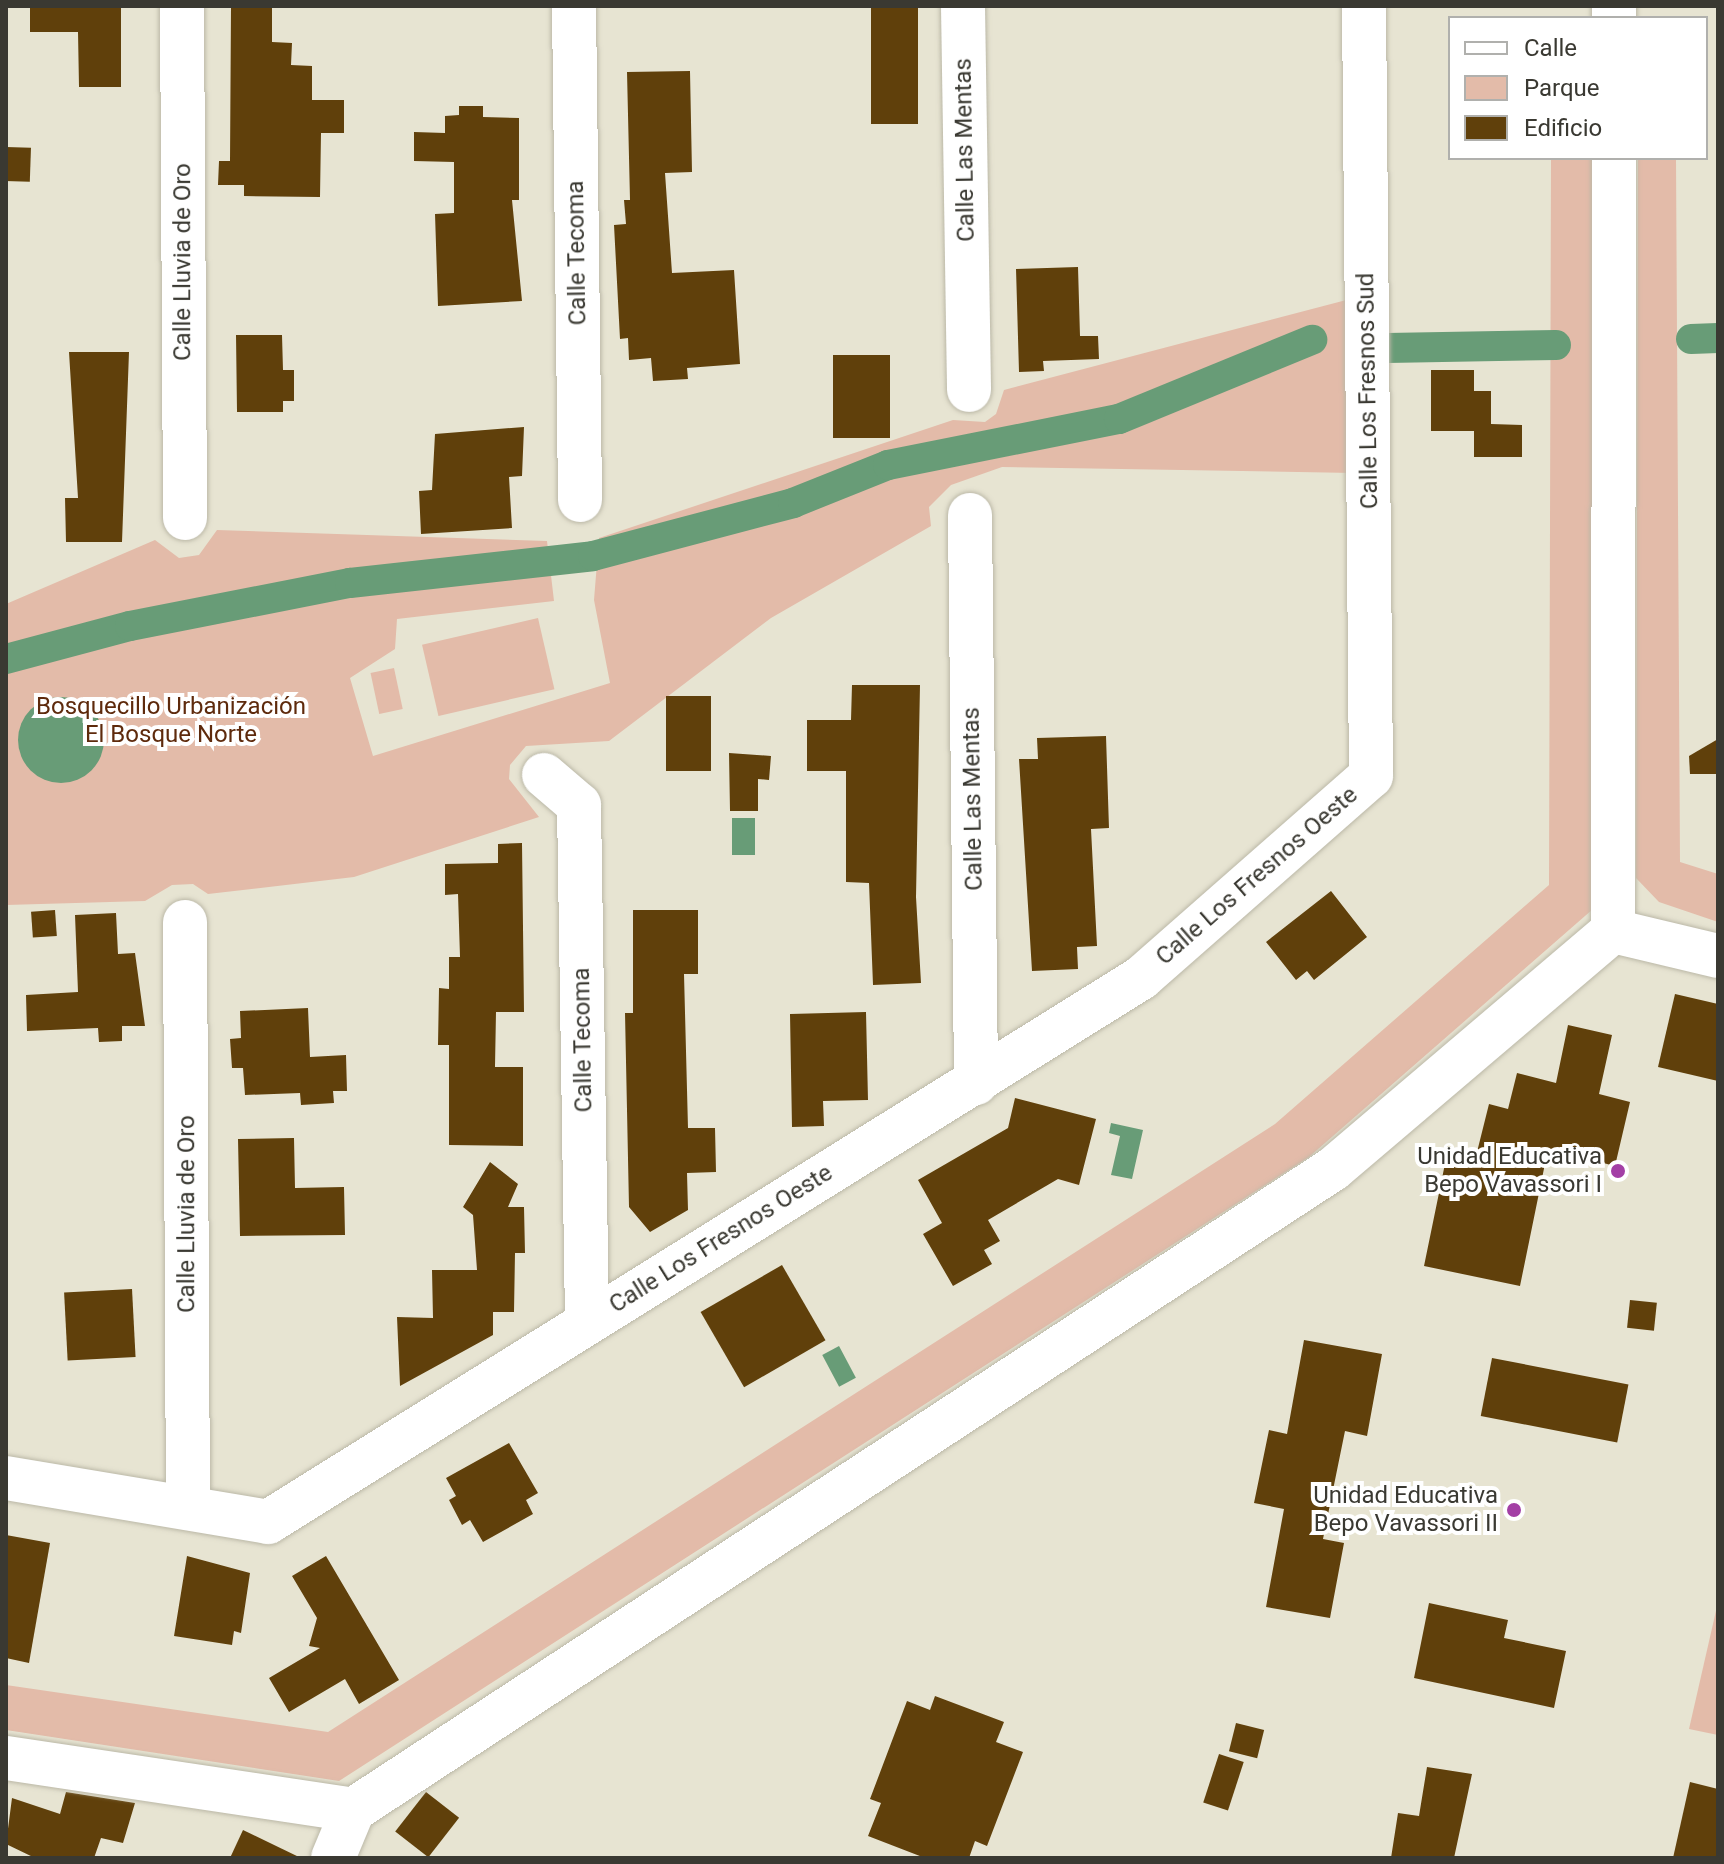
<!DOCTYPE html>
<html>
<head>
<meta charset="utf-8">
<style>
	body { margin:0 }
	#map { position:relative; width:1724px; height:1864px; overflow:hidden; background:#e7e4d2; font-family:Roboto,sans-serif }
	div>[style] { position:absolute }
	.green>* { inset:0; background:#e3bba9; transform-origin:0 0 }
	.water>* { inset:0; background:#689c77; transform-origin:0 0 }
	.round { border-radius:50% }
	.canal>* { height:30px; margin:-15px; padding:0 15px; transform-origin:15px; border-radius:15px; background:#689c77 }
	.building>* { inset:0; background:#60400b; transform-origin:0 0 }
	.roads { filter:drop-shadow(0 0 2px #bbb8a7) drop-shadow(0 0 2px #bbb8a7) }
	.minor>* { height:44px; margin:-22px; padding:0 22px; transform-origin:22px; border-radius:22px; background:#fff }
	.dots>* { width:22px; height:22px; translate:-50% -50%; box-sizing:border-box; border:4px solid #fff; border-radius:50% }
	span { translate:-50% -50%; white-space:nowrap; text-align:center; line-height:1.15; -webkit-text-stroke:8px #fff; paint-order:stroke }
	.street-label { font-size:24px; color:#3a3932 }
	.park-label { font-size:24px; color:#5e2a0c }
	.poi-label { font-size:24px; color:#3a3932 }
	.right { translate:-100% -50%; text-align:right }
	.frame { position:absolute; inset:0; border:8px solid #3a3932; pointer-events:none }
	.legend { position:absolute; left:1448px; top:16px; width:260px; height:144px; box-sizing:border-box; background:#fff; border:2px solid #b0b0ad; margin:0; padding:10px 14px; list-style:none; font-size:24px; color:#3a3932 }
	.legend li { display:flex; align-items:center; gap:16px; height:40px }
	.legend b { width:40px; border:2px solid #b0b0ad }
</style>
</head>
<body>
<div id="map">
	<div class="green">
		<i style="clip-path:polygon(1551px 158px,1592px 158px,1593px 909px,1309px 1157px,339px 1781px,6px 1730px,6px 1685px,328px 1732px,1275px 1124px,1549px 885px)"></i>
		<i style="clip-path:polygon(1638px 158px,1676px 158px,1680px 862px,1718px 874px,1718px 922px,1659px 902px,1636px 878px)"></i>
		<i style="clip-path:polygon(1354px 298px,1354px 473px,1002px 467px,951px 485px,929px 507px,931px 526px,771px 618px,609px 741px,526px 746px,510px 765px,509px 779px,539px 817px,354px 877px,208px 894px,193px 884px,172px 885px,145px 901px,6px 905px,6px 604px,155px 540px,179px 558px,199px 555px,217px 530px,547px 541px,554px 601px,397px 619px,395px 649px,350px 678px,373px 756px,610px 683px,594px 600px,599px 538px,953px 420px,985px 422px,996px 414px,1004px 390px)"></i>
		<i style="left:538px;top:618px;width:73px;height:119px;rotate:77deg"></i>
		<i style="left:394px;top:668px;width:42px;height:24px;rotate:78deg"></i>
		<i style="clip-path:polygon(1718px 1602px,1718px 1735px,1689px 1729px)"></i>
	</div>
	<div class="water">
		<i class="round" style="left:18px;top:697px;width:86px;height:86px"></i>
		<i style="left:732px;top:818px;width:23px;height:37px"></i>
		<i style="clip-path:polygon(1111px 1123px,1143px 1130px,1132px 1179px,1111px 1175px,1120px 1136px,1109px 1133px)"></i>
		<i style="left:839px;top:1346px;width:36px;height:19px;rotate:62deg"></i>
	</div>
	<div class="canal">
		<i style="left:1691px;top:339px;width:27px;rotate:-2deg"></i>
		<i style="left:1387px;top:348px;width:169px;rotate:-1deg"></i>
		<i style="left:6px;top:659px;width:128px;rotate:-14.9deg"></i>
		<i style="left:130px;top:626px;width:224px;rotate:-11.1deg"></i>
		<i style="left:350px;top:583px;width:244px;rotate:-6.3deg"></i>
		<i style="left:593px;top:556px;width:207px;rotate:-14.8deg"></i>
		<i style="left:793px;top:503px;width:102px;rotate:-21.8deg"></i>
		<i style="left:888px;top:465px;width:236px;rotate:-11.3deg"></i>
		<i style="left:1119px;top:419px;width:209px;rotate:-22.3deg"></i>
	</div>
	<div class="building">
		<i style="clip-path:polygon(30px 6px,121px 6px,121px 87px,79px 87px,78px 32px,30px 32px)"></i>
		<i style="clip-path:polygon(231px 6px,272px 6px,272px 42px,292px 43px,291px 65px,312px 66px,312px 100px,344px 100px,344px 133px,321px 133px,320px 197px,244px 196px,244px 185px,218px 185px,219px 161px,230px 161px)"></i>
		<i style="left:871px;top:6px;width:47px;height:118px"></i>
		<i style="clip-path:polygon(690px 71px,692px 172px,665px 173px,672px 273px,734px 270px,740px 364px,687px 368px,688px 379px,653px 381px,651px 358px,629px 360px,628px 338px,620px 339px,614px 225px,626px 224px,624px 200px,630px 200px,627px 72px)"></i>
		<i style="clip-path:polygon(459px 106px,483px 106px,483px 117px,519px 118px,519px 200px,512px 200px,522px 301px,438px 306px,435px 214px,454px 213px,454px 162px,414px 161px,414px 132px,445px 133px,445px 116px,459px 115px)"></i>
		<i style="left:6px;top:147px;width:25px;height:34px;rotate:2deg"></i>
		<i style="clip-path:polygon(1078px 267px,1080px 336px,1098px 336px,1099px 359px,1043px 361px,1044px 371px,1019px 372px,1016px 269px)"></i>
		<i style="clip-path:polygon(236px 335px,282px 335px,283px 370px,294px 370px,294px 401px,283px 401px,283px 412px,237px 412px)"></i>
		<i style="clip-path:polygon(69px 352px,129px 352px,122px 542px,66px 542px,65px 498px,78px 498px)"></i>
		<i style="left:833px;top:355px;width:57px;height:83px"></i>
		<i style="clip-path:polygon(1431px 370px,1474px 370px,1474px 391px,1491px 391px,1491px 424px,1522px 425px,1522px 457px,1474px 457px,1474px 431px,1431px 431px)"></i>
		<i style="clip-path:polygon(524px 427px,522px 476px,509px 477px,512px 528px,421px 534px,419px 491px,432px 490px,435px 434px)"></i>
		<i style="clip-path:polygon(852px 685px,920px 685px,916px 897px,921px 983px,873px 985px,869px 883px,846px 882px,846px 771px,807px 771px,807px 720px,851px 720px)"></i>
		<i style="left:666px;top:696px;width:45px;height:75px"></i>
		<i style="clip-path:polygon(1106px 736px,1109px 828px,1091px 829px,1097px 946px,1077px 947px,1078px 969px,1032px 971px,1019px 759px,1038px 759px,1037px 738px)"></i>
		<i style="clip-path:polygon(1718px 739px,1718px 774px,1690px 774px,1689px 756px)"></i>
		<i style="clip-path:polygon(729px 753px,771px 756px,769px 780px,758px 779px,758px 811px,730px 811px)"></i>
		<i style="clip-path:polygon(522px 843px,524px 1012px,496px 1012px,495px 1067px,523px 1067px,523px 1146px,449px 1145px,449px 1045px,438px 1045px,439px 988px,449px 989px,449px 957px,460px 957px,458px 894px,445px 895px,445px 864px,498px 863px,498px 844px)"></i>
		<i style="clip-path:polygon(1331px 891px,1367px 937px,1314px 980px,1307px 971px,1296px 980px,1266px 942px)"></i>
		<i style="left:55px;top:910px;width:26px;height:24px;rotate:86deg"></i>
		<i style="clip-path:polygon(633px 910px,698px 910px,698px 974px,684px 974px,688px 1128px,715px 1128px,716px 1172px,687px 1173px,688px 1210px,650px 1232px,629px 1207px,625px 1013px,633px 1013px)"></i>
		<i style="clip-path:polygon(116px 913px,118px 954px,135px 953px,145px 1026px,122px 1026px,122px 1041px,99px 1042px,98px 1028px,27px 1031px,26px 995px,78px 992px,75px 915px)"></i>
		<i style="clip-path:polygon(1675px 994px,1718px 1004px,1718px 1081px,1658px 1067px)"></i>
		<i style="clip-path:polygon(308px 1008px,310px 1057px,346px 1055px,347px 1091px,333px 1091px,334px 1103px,301px 1105px,300px 1093px,245px 1095px,243px 1068px,232px 1068px,230px 1039px,241px 1038px,240px 1011px)"></i>
		<i style="clip-path:polygon(866px 1012px,868px 1100px,823px 1101px,824px 1126px,792px 1127px,790px 1014px)"></i>
		<i style="clip-path:polygon(1568px 1025px,1612px 1035px,1599px 1094px,1630px 1102px,1615px 1166px,1548px 1149px,1520px 1286px,1424px 1266px,1447px 1154px,1475px 1160px,1489px 1104px,1508px 1109px,1517px 1073px,1556px 1083px)"></i>
		<i style="clip-path:polygon(1015px 1098px,1096px 1119px,1079px 1185px,1058px 1179px,988px 1220px,1000px 1241px,984px 1250px,992px 1264px,953px 1286px,923px 1234px,942px 1223px,918px 1180px,1008px 1128px)"></i>
		<i style="clip-path:polygon(294px 1138px,295px 1188px,344px 1187px,345px 1235px,240px 1236px,238px 1139px)"></i>
		<i style="clip-path:polygon(490px 1162px,518px 1184px,508px 1207px,524px 1207px,525px 1253px,515px 1253px,514px 1312px,493px 1312px,493px 1335px,400px 1386px,397px 1317px,433px 1318px,432px 1270px,477px 1270px,473px 1215px,463px 1207px)"></i>
		<i style="left:782px;top:1265px;width:87px;height:94px;rotate:60deg"></i>
		<i style="left:132px;top:1289px;width:68px;height:68px;rotate:87deg"></i>
		<i style="left:1630px;top:1300px;width:27px;height:28px;rotate:6deg"></i>
		<i style="clip-path:polygon(1304px 1340px,1382px 1354px,1367px 1436px,1345px 1431px,1323px 1539px,1344px 1543px,1330px 1618px,1266px 1607px,1284px 1509px,1254px 1503px,1269px 1430px,1287px 1434px)"></i>
		<i style="left:1492px;top:1358px;width:139px;height:59px;rotate:11deg"></i>
		<i style="clip-path:polygon(509px 1443px,538px 1493px,526px 1500px,533px 1514px,483px 1542px,470px 1520px,462px 1525px,449px 1500px,456px 1496px,446px 1478px)"></i>
		<i style="clip-path:polygon(6px 1535px,50px 1543px,29px 1663px,6px 1658px)"></i>
		<i style="clip-path:polygon(187px 1556px,250px 1573px,241px 1633px,234px 1631px,232px 1645px,174px 1636px)"></i>
		<i style="clip-path:polygon(326px 1556px,399px 1680px,359px 1704px,345px 1679px,289px 1712px,269px 1678px,320px 1648px,309px 1646px,317px 1618px,292px 1576px)"></i>
		<i style="clip-path:polygon(1429px 1603px,1508px 1620px,1504px 1638px,1566px 1651px,1554px 1708px,1414px 1678px)"></i>
		<i style="clip-path:polygon(935px 1696px,1004px 1722px,996px 1742px,1023px 1752px,987px 1846px,975px 1841px,969px 1858px,925px 1858px,868px 1836px,881px 1803px,870px 1799px,907px 1701px,930px 1710px)"></i>
		<i style="left:1236px;top:1723px;width:29px;height:29px;rotate:14deg"></i>
		<i style="left:1219px;top:1754px;width:26px;height:51px;rotate:18deg"></i>
		<i style="clip-path:polygon(1427px 1767px,1472px 1774px,1454px 1858px,1391px 1858px,1398px 1813px,1419px 1816px)"></i>
		<i style="clip-path:polygon(1690px 1782px,1718px 1789px,1718px 1858px,1673px 1858px)"></i>
		<i style="clip-path:polygon(66px 1792px,135px 1803px,123px 1843px,101px 1838px,94px 1858px,35px 1858px,6px 1844px,12px 1798px,60px 1814px)"></i>
		<i style="left:426px;top:1792px;width:42px;height:50px;rotate:38deg"></i>
		<i style="clip-path:polygon(243px 1830px,301px 1858px,230px 1858px)"></i>
	</div>
	<div class="roads">
		<div class="minor">
			<i style="left:182px;top:6px;width:512px;rotate:89.66deg"></i>
			<i style="left:574px;top:6px;width:494px;rotate:89.3deg"></i>
			<i style="left:963px;top:6px;width:384px;rotate:89.1deg"></i>
			<i style="left:1614px;top:18px;width:12px;rotate:-90deg"></i>
			<i style="left:970px;top:515px;width:568px;rotate:89.39deg"></i>
			<i style="left:544px;top:775px;width:46px;rotate:40.6deg"></i>
			<i style="left:579px;top:805px;width:516px;rotate:89.11deg"></i>
			<i style="left:185px;top:922px;width:585px;rotate:89.71deg"></i>
			<i style="left:1613px;top:931px;width:108px;rotate:13.4deg"></i>
			<i style="left:6px;top:1478px;width:266px;rotate:9.5deg"></i>
			<i style="left:268px;top:1522px;width:1029px;rotate:-31.93deg"></i>
			<i style="left:1141px;top:978px;width:306px;rotate:-41.3deg"></i>
			<i style="left:1371px;top:776px;width:770px;rotate:-90.52deg"></i>
			<i style="left:6px;top:1758px;width:351px;rotate:8.5deg"></i>
			<i style="left:333px;top:1858px;width:52px;rotate:-67.4deg"></i>
			<i style="left:353px;top:1810px;width:1171px;rotate:-33.19deg"></i>
			<i style="left:1333px;top:1169px;width:367px;rotate:-40.4deg"></i>
			<i style="left:1613px;top:931px;width:773px;rotate:-89.93deg"></i>
		</div>
	</div>
	<div class="dots">
		<i style="left:1618px;top:1171px;background:#a33fa5"></i>
		<i style="left:1514px;top:1510px;background:#a33fa5"></i>
	</div>
	<div class="street-label">
		<span style="left:965px;top:150px;rotate:-91deg">Calle Las Mentas</span>
		<span style="left:577px;top:253px;rotate:-91deg">Calle Tecoma</span>
		<span style="left:183px;top:262px;rotate:-90deg">Calle Lluvia de Oro</span>
		<span style="left:1368px;top:391px;rotate:-91deg">Calle Los Fresnos Sud</span>
		<span style="left:973px;top:799px;rotate:-91deg">Calle Las Mentas</span>
		<span style="left:1257px;top:876px;rotate:-41deg">Calle Los Fresnos Oeste</span>
		<span style="left:583px;top:1040px;rotate:-91deg">Calle Tecoma</span>
		<span style="left:187px;top:1214px;rotate:-90deg">Calle Lluvia de Oro</span>
		<span style="left:721px;top:1239px;rotate:-32deg">Calle Los Fresnos Oeste</span>
	</div>
	<div class="park-label">
		<span style="left:171px;top:721px">Bosquecillo Urbanización<br>El Bosque Norte</span>
	</div>
	<div class="poi-label">
		<span class="right" style="left:1602px;top:1171px">Unidad Educativa<br>Bepo Vavassori I</span>
		<span class="right" style="left:1498px;top:1510px">Unidad Educativa<br>Bepo Vavassori II</span>
	</div>
	<div class="frame"></div>
	<ul class="legend">
	<li><b style="height:10px;background:#fff"></b>Calle</li>
	<li><b style="height:22px;background:#e3bba9"></b>Parque</li>
	<li><b style="height:22px;background:#60400b"></b>Edificio</li>
	</ul>
</div>
</body>
</html>
